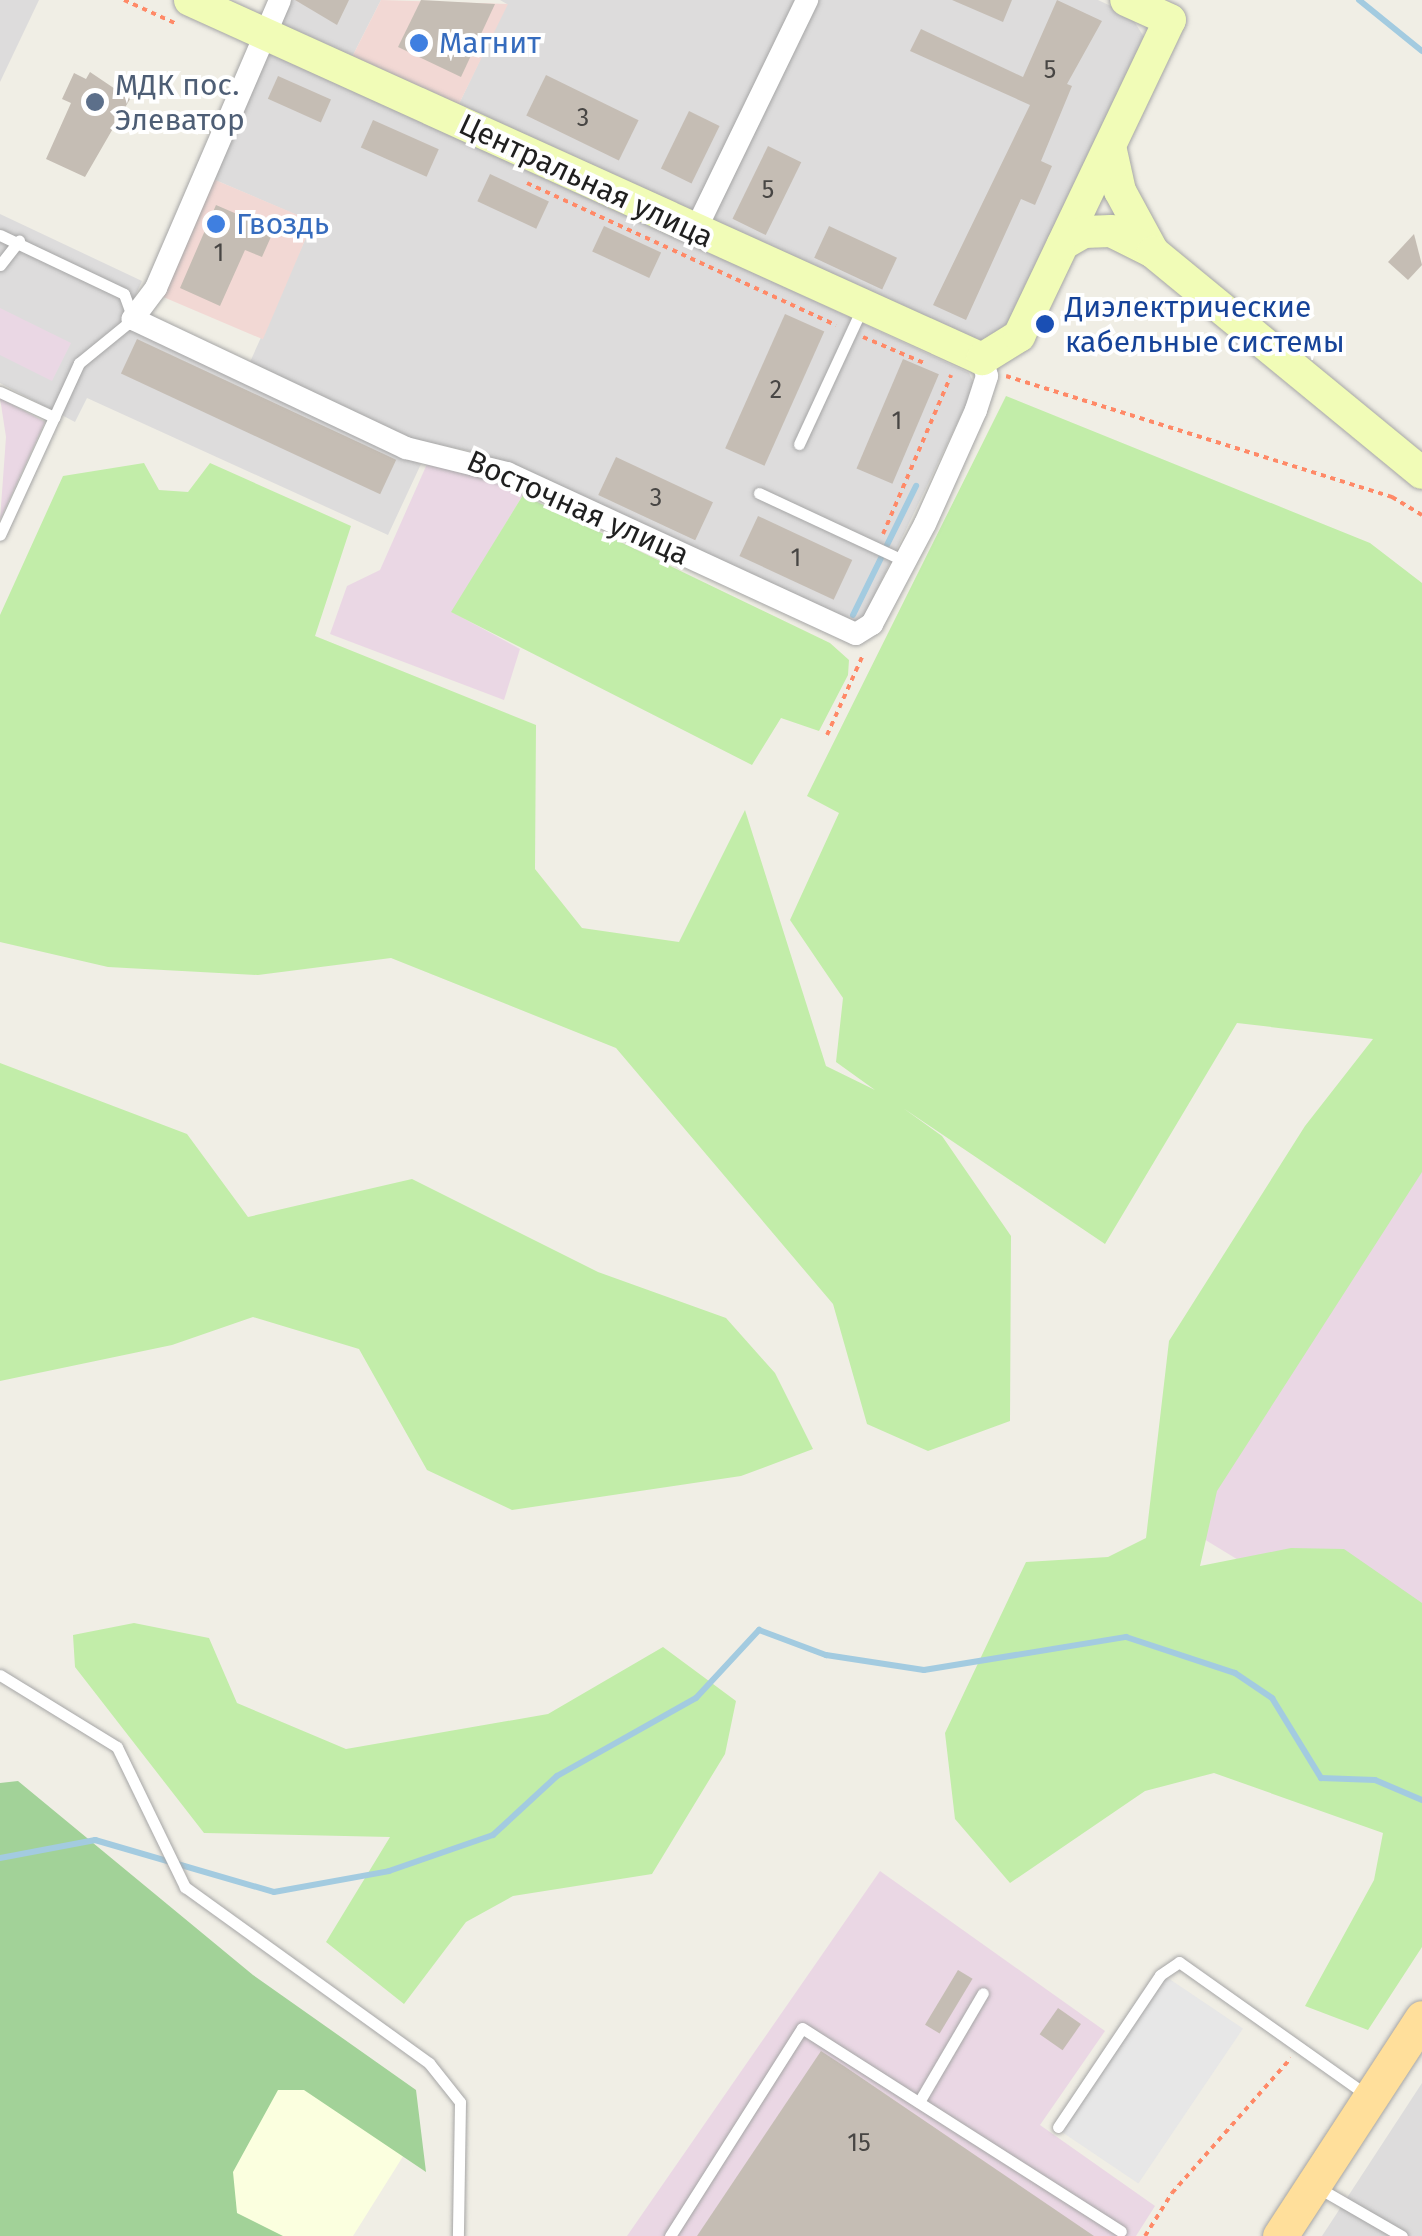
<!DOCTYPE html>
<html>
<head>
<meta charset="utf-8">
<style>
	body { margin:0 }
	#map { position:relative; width:1422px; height:2236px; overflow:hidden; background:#f0eee5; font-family:"Fira Sans",sans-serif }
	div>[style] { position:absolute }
	.residential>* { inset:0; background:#dddcdc }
	.commercial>* { inset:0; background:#f2d8d4; transform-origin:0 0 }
	.industrial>* { inset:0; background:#ead7e4 }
	.education>* { inset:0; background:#fbffdf }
	.grass>* { inset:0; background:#c2eda9 }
	.forest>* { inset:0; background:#a2d298 }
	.parking>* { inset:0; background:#e7e7e7; transform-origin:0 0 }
	.stream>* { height:6px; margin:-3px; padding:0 3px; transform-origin:3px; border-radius:3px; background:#a3cbe0 }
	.building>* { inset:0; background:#c5bdb4; transform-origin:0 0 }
	.path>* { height:4px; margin-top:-2px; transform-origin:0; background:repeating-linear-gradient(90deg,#ff8967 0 5px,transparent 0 10px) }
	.roads { filter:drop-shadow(0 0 2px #a6a6a6) drop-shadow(0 0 2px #a6a6a6) }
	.lane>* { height:11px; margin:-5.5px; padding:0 5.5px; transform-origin:5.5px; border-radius:5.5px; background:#fff }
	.street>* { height:22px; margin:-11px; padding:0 11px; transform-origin:11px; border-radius:11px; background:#fff }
	.secondary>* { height:32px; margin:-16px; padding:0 16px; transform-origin:16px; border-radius:16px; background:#f1fcb7 }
	.primary>* { height:35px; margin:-17.5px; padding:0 17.5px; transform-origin:17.5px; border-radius:17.5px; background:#ffdf9b }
	.dots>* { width:28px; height:28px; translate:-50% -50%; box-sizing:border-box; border:5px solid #fff; border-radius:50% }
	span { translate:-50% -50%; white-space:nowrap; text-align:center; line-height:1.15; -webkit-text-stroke:8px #fff; paint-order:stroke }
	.number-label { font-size:25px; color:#484644 }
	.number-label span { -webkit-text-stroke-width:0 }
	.shop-label { font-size:30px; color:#366cbe }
	.left { translate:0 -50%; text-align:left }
	.service-label { font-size:30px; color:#4e5e75 }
	.street-label { font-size:30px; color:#1f1f1f }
	.transit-label { font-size:30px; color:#164399 }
</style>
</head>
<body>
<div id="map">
	<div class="residential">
		<i style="clip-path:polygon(0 0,39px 0,0 82px)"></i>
		<i style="clip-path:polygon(292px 0,381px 0,349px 63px,278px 30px)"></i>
		<i style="clip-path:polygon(500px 0,798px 0,692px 220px,456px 110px,507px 4px)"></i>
		<i style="clip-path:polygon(818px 0,1098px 0,1130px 15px,1148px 43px,1006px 336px,970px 347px,707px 227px)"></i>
		<i style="clip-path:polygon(269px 47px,969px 373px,975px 386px,863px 619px,853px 625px,480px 453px,410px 439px,250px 362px,313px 222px,208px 177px)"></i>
		<i style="clip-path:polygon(0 214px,142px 281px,122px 325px,421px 464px,388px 535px,87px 398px,75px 422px,0 383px)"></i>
		<i style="clip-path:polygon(1422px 2083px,1422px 2236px,1322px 2236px)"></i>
	</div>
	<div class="commercial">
		<i style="clip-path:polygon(381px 0,508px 4px,456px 110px,349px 63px)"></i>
		<i style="left:208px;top:177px;width:114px;height:128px;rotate:23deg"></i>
	</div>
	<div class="industrial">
		<i style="clip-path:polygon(0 308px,71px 343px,52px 381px,0 355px)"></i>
		<i style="clip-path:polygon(0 398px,45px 422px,0 520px,6px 437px)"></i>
		<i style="clip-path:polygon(431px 455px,523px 495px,452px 612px,520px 649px,504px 700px,330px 634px,347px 586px,380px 570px)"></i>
		<i style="clip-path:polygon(1422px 1140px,1422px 1672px,1176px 1522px)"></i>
		<i style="clip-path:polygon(880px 1871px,1105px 2031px,1040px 2125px,1155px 2206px,1136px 2236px,627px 2236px)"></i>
	</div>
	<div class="education">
		<i style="clip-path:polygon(0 1892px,412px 2142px,353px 2236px,0 2236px)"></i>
	</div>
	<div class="grass">
		<i style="clip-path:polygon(1006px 396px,1370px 543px,1422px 583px,1422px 1172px,1217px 1491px,1200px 1566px,1291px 1548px,1344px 1549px,1422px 1603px,1422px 1947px,1368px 2030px,1305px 2006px,1374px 1880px,1383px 1833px,1214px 1773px,1145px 1791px,1010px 1883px,955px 1819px,945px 1733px,1026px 1562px,1108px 1557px,1146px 1538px,1169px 1341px,1305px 1126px,1373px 1039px,1237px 1023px,1105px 1244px,903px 1108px,942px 1136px,1011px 1236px,1010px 1421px,928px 1451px,867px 1424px,833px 1304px,616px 1048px,391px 958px,258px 975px,108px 967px,0 942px,0 615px,63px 476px,144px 463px,159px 490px,188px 492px,210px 463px,351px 526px,315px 636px,536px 725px,535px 869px,582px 928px,679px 942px,745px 810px,826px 1066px,875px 1090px,836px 1062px,843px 998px,790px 920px,839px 813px,807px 796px)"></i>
		<i style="clip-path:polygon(523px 495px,830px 643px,849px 660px,848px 675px,819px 731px,781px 718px,752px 765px,451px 612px)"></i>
		<i style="clip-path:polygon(0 1063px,187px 1134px,248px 1217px,412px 1179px,598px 1272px,726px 1318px,775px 1373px,813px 1449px,741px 1476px,512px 1510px,427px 1470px,359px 1349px,253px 1317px,172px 1345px,0 1381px)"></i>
		<i style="clip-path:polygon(134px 1623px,209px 1638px,237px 1703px,346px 1749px,548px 1714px,663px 1647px,736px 1701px,725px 1754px,652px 1874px,513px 1896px,466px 1922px,404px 2004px,326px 1942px,390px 1837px,204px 1833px,75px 1667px,73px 1635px)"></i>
	</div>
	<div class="forest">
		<i style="clip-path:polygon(18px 1781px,253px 1975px,416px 2090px,426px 2172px,304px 2090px,278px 2090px,233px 2172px,237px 2213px,283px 2236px,0 2236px,0 1783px)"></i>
	</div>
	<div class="parking">
		<i style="left:1165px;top:1976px;width:94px;height:187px;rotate:34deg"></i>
	</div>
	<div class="stream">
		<i style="left:1359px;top:0;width:81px;rotate:39deg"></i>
		<i style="left:887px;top:545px;width:66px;rotate:-63.8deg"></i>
		<i style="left:853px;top:615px;width:66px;rotate:-63.8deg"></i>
		<i style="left:0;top:1858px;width:97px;rotate:-10.7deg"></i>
		<i style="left:95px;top:1840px;width:186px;rotate:16.2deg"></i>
		<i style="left:274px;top:1892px;width:117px;rotate:-10.3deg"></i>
		<i style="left:389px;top:1871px;width:110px;rotate:-19.1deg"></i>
		<i style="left:493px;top:1835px;width:87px;rotate:-42.7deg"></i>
		<i style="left:557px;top:1776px;width:159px;rotate:-29.3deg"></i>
		<i style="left:696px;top:1698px;width:93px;rotate:-47.2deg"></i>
		<i style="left:759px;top:1630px;width:72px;rotate:20.5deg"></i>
		<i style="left:826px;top:1655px;width:99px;rotate:8.7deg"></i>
		<i style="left:924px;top:1670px;width:205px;rotate:-9.3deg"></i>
		<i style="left:1126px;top:1637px;width:115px;rotate:18.3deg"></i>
		<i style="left:1235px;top:1673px;width:45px;rotate:34deg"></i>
		<i style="left:1272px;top:1698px;width:94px;rotate:58.5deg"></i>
		<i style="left:1321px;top:1778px;width:54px;rotate:2.1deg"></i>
		<i style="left:1375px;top:1780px;width:51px;rotate:23.1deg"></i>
	</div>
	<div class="building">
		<i style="clip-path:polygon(295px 0,349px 0,337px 25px)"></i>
		<i style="clip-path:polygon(421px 0,495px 4px,461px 77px,398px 47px)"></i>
		<i style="clip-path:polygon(952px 0,1012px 0,1003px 22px)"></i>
		<i style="clip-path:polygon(1057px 0,1102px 21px,1067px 84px,1072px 86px,1041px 161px,1052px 166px,1035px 205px,1021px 199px,966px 320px,933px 305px,1030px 105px,910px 51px,921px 29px,1023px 77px)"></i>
		<i style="clip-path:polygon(90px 72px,130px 99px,85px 177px,46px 159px,71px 103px,62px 99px,74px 73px,86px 79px)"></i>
		<i style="left:546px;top:75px;width:103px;height:45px;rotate:26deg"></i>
		<i style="left:278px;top:76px;width:58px;height:25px;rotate:24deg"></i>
		<i style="left:689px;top:111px;width:34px;height:64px;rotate:26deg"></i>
		<i style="left:373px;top:120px;width:72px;height:30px;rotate:24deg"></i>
		<i style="left:768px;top:146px;width:37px;height:81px;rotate:26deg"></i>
		<i style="left:490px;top:174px;width:65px;height:30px;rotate:25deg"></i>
		<i style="clip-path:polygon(216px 205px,274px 230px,262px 257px,245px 250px,220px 306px,180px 288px)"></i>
		<i style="left:604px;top:226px;width:63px;height:28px;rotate:25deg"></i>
		<i style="left:829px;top:226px;width:75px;height:35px;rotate:25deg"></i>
		<i style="clip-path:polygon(1414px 234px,1422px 265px,1408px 280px,1388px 262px)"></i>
		<i style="left:785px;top:314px;width:43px;height:147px;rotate:24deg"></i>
		<i style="left:137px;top:339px;width:286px;height:38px;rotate:25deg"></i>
		<i style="left:903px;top:359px;width:39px;height:119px;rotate:23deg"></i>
		<i style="left:616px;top:457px;width:107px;height:42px;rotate:25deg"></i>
		<i style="left:758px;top:516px;width:104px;height:44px;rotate:25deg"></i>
		<i style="left:958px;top:1970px;width:17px;height:64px;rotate:31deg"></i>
		<i style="left:1058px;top:2008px;width:28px;height:32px;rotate:35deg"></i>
		<i style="clip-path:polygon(821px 2051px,844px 2066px,1094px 2236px,697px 2236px)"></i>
	</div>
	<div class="path">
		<i style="left:124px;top:0;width:58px;rotate:24.4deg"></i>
		<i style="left:527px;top:183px;width:340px;rotate:24.7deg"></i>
		<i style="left:863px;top:337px;width:66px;rotate:23.1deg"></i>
		<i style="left:1006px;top:376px;width:405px;rotate:17.4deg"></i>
		<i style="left:1392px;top:497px;width:35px;rotate:31deg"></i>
		<i style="left:883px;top:534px;width:173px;rotate:-66.8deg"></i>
		<i style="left:827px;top:735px;width:88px;rotate:-65.8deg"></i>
		<i style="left:1145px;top:2236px;width:51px;rotate:-57.9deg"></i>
		<i style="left:1172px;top:2193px;width:180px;rotate:-48.6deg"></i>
	</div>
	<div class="roads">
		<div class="lane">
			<i style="left:0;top:235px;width:137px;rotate:25.4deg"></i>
			<i style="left:124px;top:294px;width:27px;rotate:70deg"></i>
			<i style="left:133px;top:319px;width:70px;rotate:140.8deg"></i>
			<i style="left:79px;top:363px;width:189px;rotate:114.7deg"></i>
			<i style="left:0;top:265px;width:31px;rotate:-52deg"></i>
			<i style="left:0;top:392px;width:60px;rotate:24.8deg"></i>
			<i style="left:799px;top:444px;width:150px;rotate:-65.1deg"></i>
			<i style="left:759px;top:493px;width:161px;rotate:25deg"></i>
			<i style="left:0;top:1675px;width:137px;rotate:31.6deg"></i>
			<i style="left:117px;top:1747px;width:156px;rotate:64.1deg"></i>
			<i style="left:185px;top:1887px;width:301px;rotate:35.8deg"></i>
			<i style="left:429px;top:2063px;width:50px;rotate:51.5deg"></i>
			<i style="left:460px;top:2102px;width:134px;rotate:90.9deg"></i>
			<i style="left:919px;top:2102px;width:126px;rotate:-59.6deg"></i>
			<i style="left:1058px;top:2127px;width:183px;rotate:-56.1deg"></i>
			<i style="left:1160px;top:1975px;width:23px;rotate:-34deg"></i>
			<i style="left:1179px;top:1962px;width:230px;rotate:35.3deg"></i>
			<i style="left:1317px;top:2187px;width:98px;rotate:30deg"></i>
			<i style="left:670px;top:2236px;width:246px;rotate:-57.6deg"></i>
			<i style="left:802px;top:2028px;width:378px;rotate:32.5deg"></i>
		</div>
		<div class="street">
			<i style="left:280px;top:0;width:314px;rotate:113.3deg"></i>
			<i style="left:156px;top:288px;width:39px;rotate:127deg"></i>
			<i style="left:133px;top:319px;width:302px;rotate:25.3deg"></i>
			<i style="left:406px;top:448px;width:104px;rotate:13.9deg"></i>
			<i style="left:507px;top:473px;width:384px;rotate:24.8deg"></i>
			<i style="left:856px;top:634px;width:19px;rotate:-32deg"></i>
			<i style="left:872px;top:624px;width:113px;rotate:-62.1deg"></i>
			<i style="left:925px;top:524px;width:125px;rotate:-65.9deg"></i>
			<i style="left:976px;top:410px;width:36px;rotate:-72deg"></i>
			<i style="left:987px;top:376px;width:18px;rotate:-106deg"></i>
			<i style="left:695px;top:231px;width:257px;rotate:-64.1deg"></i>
		</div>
		<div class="secondary">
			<i style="left:190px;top:0;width:870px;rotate:24.38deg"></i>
			<i style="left:982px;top:359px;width:44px;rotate:-31.9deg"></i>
			<i style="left:1019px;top:336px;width:350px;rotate:-64.5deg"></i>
			<i style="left:1170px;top:20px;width:48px;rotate:-155.6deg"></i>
			<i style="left:1110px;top:146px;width:46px;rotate:77.5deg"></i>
			<i style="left:1120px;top:191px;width:69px;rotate:61.6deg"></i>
			<i style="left:1063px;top:244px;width:24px;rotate:-30deg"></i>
			<i style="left:1084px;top:232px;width:27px;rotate:-2deg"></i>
			<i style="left:1111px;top:231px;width:47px;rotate:26.6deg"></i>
			<i style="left:1153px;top:252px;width:348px;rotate:39.4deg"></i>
		</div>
		<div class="primary">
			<i style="left:1280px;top:2236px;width:260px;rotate:-56.9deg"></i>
		</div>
	</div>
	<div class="dots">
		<i style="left:419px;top:43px;background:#3f7fe0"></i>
		<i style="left:95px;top:102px;background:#5c6f8a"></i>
		<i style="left:216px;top:224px;background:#3f7fe0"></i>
		<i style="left:1045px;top:324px;background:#1a4fb4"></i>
	</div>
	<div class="number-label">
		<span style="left:1050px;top:70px">5</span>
		<span style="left:583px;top:118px">3</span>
		<span style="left:768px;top:190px">5</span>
		<span style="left:219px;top:253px">1</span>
		<span style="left:776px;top:390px">2</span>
		<span style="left:897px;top:421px">1</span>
		<span style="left:656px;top:498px">3</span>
		<span style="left:796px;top:558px">1</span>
		<span style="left:859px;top:2143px">15</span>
	</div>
	<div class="shop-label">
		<span class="left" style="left:439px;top:43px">Магнит</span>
		<span class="left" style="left:236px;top:224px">Гвоздь</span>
	</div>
	<div class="service-label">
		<span class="left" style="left:115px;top:102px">МДК пос.<br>Элеватор</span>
	</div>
	<div class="street-label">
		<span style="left:586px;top:181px;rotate:25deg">Центральная улица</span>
		<span style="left:578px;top:508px;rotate:24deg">Восточная улица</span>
	</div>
	<div class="transit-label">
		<span class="left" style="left:1065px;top:324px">Диэлектрические<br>кабельные системы</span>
	</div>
</div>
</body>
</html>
